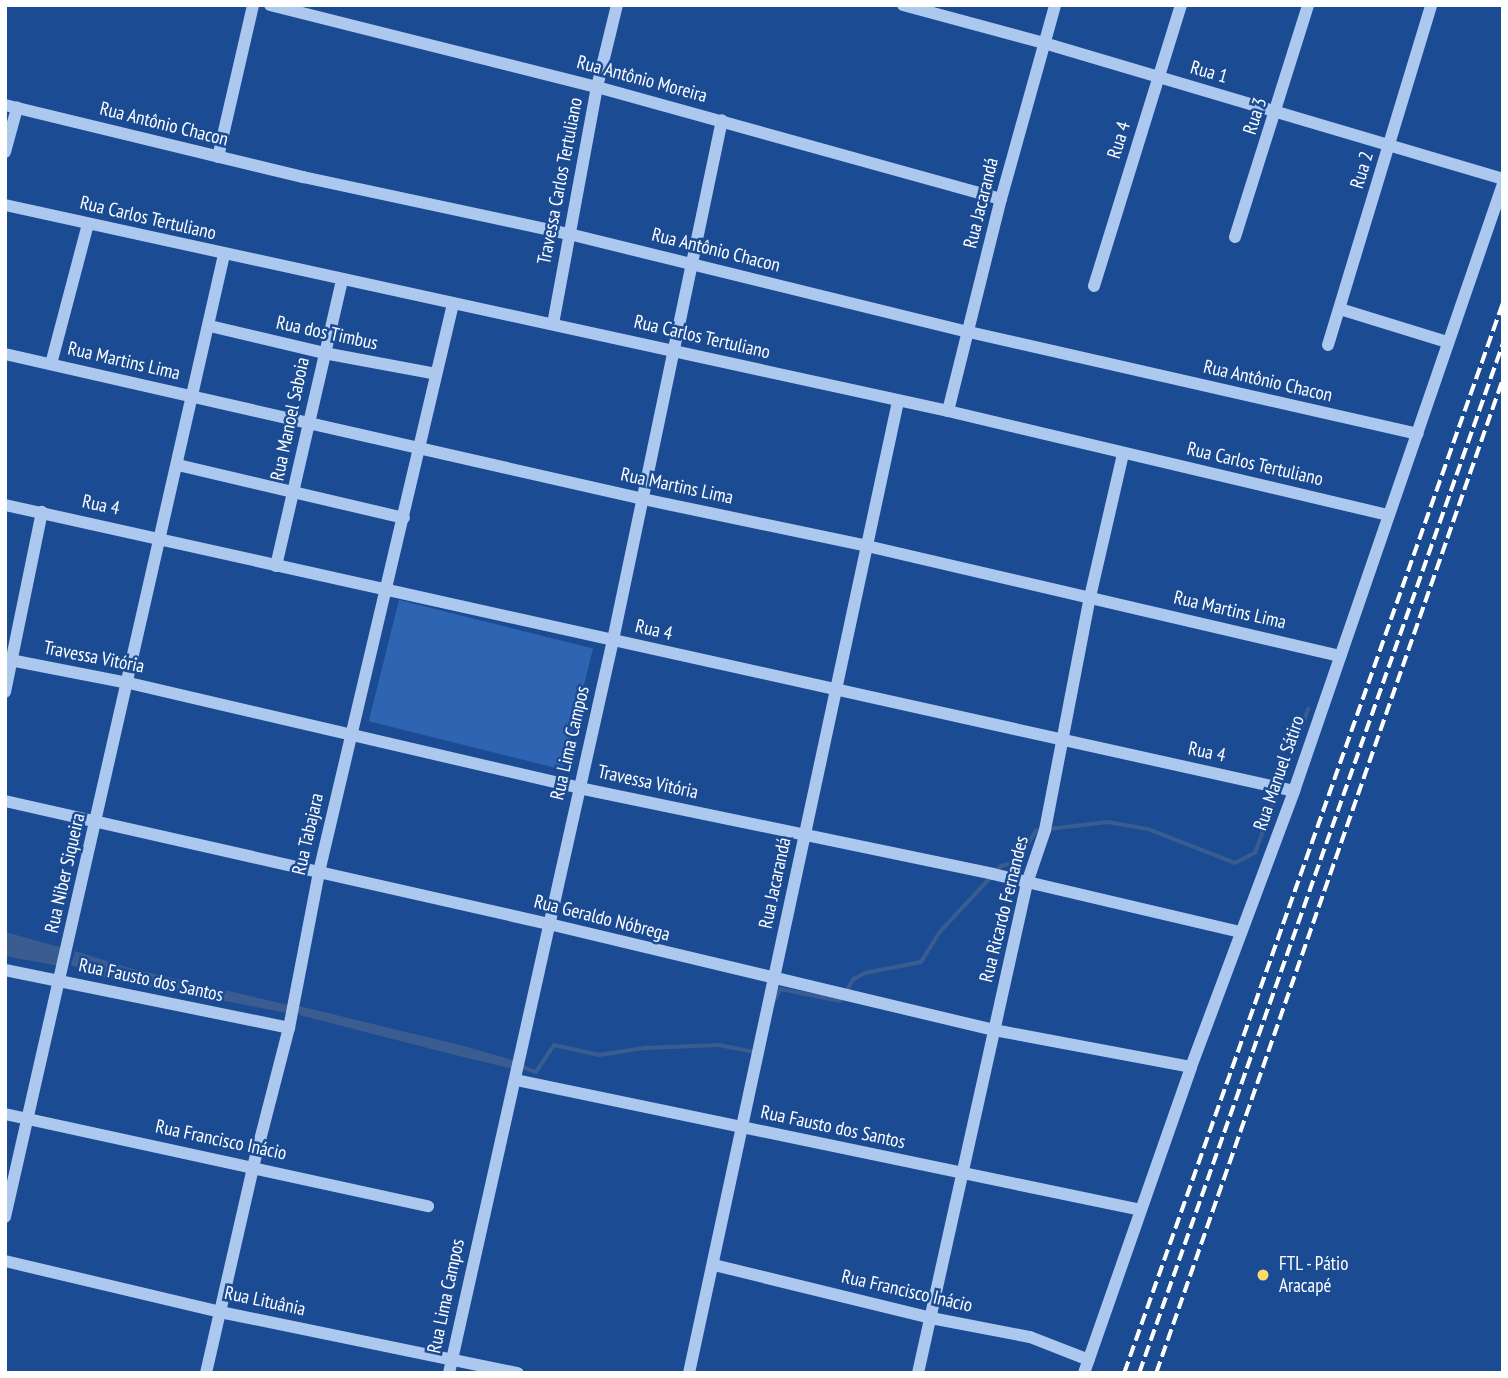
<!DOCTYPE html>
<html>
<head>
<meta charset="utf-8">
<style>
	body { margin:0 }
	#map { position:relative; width:1508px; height:1378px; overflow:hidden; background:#1b4b93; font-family:"PT Sans Narrow",sans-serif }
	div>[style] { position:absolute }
	.green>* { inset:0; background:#2e64b1; transform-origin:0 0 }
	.water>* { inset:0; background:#3a5c91 }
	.stream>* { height:3.5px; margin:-1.75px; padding:0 1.75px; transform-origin:1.75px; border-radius:1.75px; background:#3a5c91 }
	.minor>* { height:12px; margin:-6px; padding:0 6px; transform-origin:6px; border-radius:6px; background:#acc8ef }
	.rail>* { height:3.5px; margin-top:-1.75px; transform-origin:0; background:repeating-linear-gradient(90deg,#fff 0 12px,transparent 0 17px) }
	.dots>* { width:19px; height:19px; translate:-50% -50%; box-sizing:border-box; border:4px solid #1b4b93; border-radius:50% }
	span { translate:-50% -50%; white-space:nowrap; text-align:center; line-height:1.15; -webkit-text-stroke:5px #1b4b93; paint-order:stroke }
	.street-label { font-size:19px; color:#fff }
	.poi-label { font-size:19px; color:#fff }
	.left { translate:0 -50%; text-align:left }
	.frame { position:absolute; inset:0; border:7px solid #fff; pointer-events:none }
</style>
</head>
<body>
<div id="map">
	<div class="green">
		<i style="left:399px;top:600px;width:200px;height:125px;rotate:14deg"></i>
	</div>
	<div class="water">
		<i style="clip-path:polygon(5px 932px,63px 948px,59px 966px,5px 956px)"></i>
		<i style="clip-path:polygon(75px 951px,129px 968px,289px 1005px,287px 1013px,104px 978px,71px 965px)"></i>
		<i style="clip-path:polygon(299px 1006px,464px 1046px,516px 1061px,513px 1069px,451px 1054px,303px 1016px,298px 1014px)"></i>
	</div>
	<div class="stream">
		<i style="left:1049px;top:829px;width:59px;rotate:-6.8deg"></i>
		<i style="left:1108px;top:822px;width:41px;rotate:9.9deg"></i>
		<i style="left:1148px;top:829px;width:93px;rotate:21.3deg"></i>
		<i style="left:1235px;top:863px;width:22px;rotate:-27deg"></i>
		<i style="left:1255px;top:853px;width:153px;rotate:-69.7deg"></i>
		<i style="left:995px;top:872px;width:8px;rotate:-45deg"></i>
		<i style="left:1001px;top:866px;width:16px;rotate:-15deg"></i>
		<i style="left:1016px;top:862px;width:37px;rotate:-57deg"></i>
		<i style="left:1036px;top:831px;width:5px;rotate:-11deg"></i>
		<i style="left:774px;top:1001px;width:14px;rotate:-60deg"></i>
		<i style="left:781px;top:989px;width:60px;rotate:11.5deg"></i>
		<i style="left:840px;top:1001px;width:26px;rotate:-58deg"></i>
		<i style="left:854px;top:979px;width:13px;rotate:-29deg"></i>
		<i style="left:865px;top:973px;width:57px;rotate:-11.1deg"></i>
		<i style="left:921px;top:962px;width:34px;rotate:-58deg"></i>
		<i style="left:939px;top:933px;width:75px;rotate:-47.2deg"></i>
		<i style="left:520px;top:1066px;width:17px;rotate:21deg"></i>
		<i style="left:536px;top:1072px;width:32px;rotate:-56deg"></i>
		<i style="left:554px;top:1045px;width:46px;rotate:12.5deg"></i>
		<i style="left:599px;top:1055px;width:47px;rotate:-8.7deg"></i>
		<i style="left:645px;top:1048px;width:74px;rotate:-2.3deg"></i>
		<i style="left:719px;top:1045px;width:36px;rotate:11deg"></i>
	</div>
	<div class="minor">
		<i style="left:270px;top:5px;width:337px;rotate:14.1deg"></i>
		<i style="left:597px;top:87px;width:419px;rotate:15.5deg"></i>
		<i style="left:903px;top:5px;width:146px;rotate:15.1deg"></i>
		<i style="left:1044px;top:43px;width:479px;rotate:16.5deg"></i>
		<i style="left:5px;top:105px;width:307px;rotate:13.6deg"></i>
		<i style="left:303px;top:177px;width:272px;rotate:12.1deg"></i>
		<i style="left:569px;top:234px;width:412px;rotate:13.8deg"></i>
		<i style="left:969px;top:332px;width:460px;rotate:12.8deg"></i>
		<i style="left:5px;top:152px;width:46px;rotate:-74.7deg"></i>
		<i style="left:218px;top:157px;width:156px;rotate:-77deg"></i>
		<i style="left:5px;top:205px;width:965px;rotate:12.32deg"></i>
		<i style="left:948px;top:411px;width:452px;rotate:13.3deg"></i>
		<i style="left:1235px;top:237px;width:243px;rotate:-72.5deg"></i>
		<i style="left:1094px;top:286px;width:294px;rotate:-72.8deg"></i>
		<i style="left:1340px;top:309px;width:112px;rotate:17.1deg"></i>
		<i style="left:553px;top:324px;width:241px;rotate:-79.5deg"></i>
		<i style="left:597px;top:87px;width:84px;rotate:-76.3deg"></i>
		<i style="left:210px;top:326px;width:117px;rotate:13.3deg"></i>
		<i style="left:324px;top:353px;width:114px;rotate:10.6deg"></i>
		<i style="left:1328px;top:345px;width:355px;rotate:-73.1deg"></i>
		<i style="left:5px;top:354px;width:654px;rotate:12.8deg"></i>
		<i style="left:643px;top:499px;width:229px;rotate:11.8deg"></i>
		<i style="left:867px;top:546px;width:486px;rotate:13.1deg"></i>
		<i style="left:51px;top:364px;width:145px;rotate:-75.2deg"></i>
		<i style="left:948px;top:411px;width:219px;rotate:-76deg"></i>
		<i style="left:1001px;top:199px;width:201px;rotate:-74.4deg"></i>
		<i style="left:178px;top:465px;width:232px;rotate:13.2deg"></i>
		<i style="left:5px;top:505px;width:1320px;rotate:12.51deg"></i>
		<i style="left:276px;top:566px;width:294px;rotate:-77deg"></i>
		<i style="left:5px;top:659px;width:126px;rotate:11deg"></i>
		<i style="left:129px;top:683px;width:462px;rotate:13.1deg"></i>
		<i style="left:579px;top:788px;width:423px;rotate:11.7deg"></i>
		<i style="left:993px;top:874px;width:255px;rotate:13.2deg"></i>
		<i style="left:5px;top:692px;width:184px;rotate:-78.4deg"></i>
		<i style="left:5px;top:801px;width:558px;rotate:12.74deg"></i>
		<i style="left:549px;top:924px;width:457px;rotate:13.4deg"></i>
		<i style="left:994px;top:1030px;width:200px;rotate:10.6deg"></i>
		<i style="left:5px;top:970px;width:290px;rotate:11.5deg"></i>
		<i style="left:516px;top:1080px;width:638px;rotate:11.75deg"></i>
		<i style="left:5px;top:1114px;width:433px;rotate:12.3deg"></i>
		<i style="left:5px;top:1217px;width:987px;rotate:-77.18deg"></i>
		<i style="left:5px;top:1261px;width:221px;rotate:13.3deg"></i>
		<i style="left:220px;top:1312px;width:304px;rotate:11.6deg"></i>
		<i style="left:714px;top:1265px;width:223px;rotate:13.7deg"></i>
		<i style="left:931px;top:1318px;width:101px;rotate:10.9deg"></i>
		<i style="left:1030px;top:1337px;width:63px;rotate:21.3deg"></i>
		<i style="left:206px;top:1373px;width:211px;rotate:-77.1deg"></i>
		<i style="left:253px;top:1167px;width:144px;rotate:-75.5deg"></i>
		<i style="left:289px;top:1028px;width:159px;rotate:-79.1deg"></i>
		<i style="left:319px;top:872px;width:584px;rotate:-76.73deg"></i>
		<i style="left:449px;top:1373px;width:751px;rotate:-77.39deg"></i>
		<i style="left:613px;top:640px;width:531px;rotate:-78.16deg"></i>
		<i style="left:689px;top:1373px;width:994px;rotate:-77.86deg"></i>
		<i style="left:918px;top:1373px;width:502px;rotate:-77.46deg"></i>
		<i style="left:1027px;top:883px;width:56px;rotate:-71.2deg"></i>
		<i style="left:1045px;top:830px;width:237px;rotate:-79.1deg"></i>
		<i style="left:1090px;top:597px;width:147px;rotate:-77deg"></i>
		<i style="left:1084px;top:1373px;width:324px;rotate:-70.7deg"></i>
		<i style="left:1191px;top:1067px;width:295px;rotate:-69.5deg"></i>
		<i style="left:1294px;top:791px;width:642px;rotate:-71deg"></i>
	</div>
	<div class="rail">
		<i style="left:1124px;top:1373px;width:1136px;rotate:-70.51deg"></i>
		<i style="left:1139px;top:1373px;width:1092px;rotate:-70.54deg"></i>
		<i style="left:1156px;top:1373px;width:1054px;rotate:-70.77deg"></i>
	</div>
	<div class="dots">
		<i style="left:1263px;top:1275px;background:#ffda6a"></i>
	</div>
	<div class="street-label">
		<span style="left:1209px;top:72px;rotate:16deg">Rua 1</span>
		<span style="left:642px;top:79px;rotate:15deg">Rua Antônio Moreira</span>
		<span style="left:1255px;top:116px;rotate:-72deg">Rua 3</span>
		<span style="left:164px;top:124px;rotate:14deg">Rua Antônio Chacon</span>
		<span style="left:1119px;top:140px;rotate:-73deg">Rua 4</span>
		<span style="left:1362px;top:170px;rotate:-73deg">Rua 2</span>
		<span style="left:560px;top:181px;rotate:-79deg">Travessa Carlos Tertuliano</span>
		<span style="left:981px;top:203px;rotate:-76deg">Rua Jacarandá</span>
		<span style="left:148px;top:218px;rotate:13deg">Rua Carlos Tertuliano</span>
		<span style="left:716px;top:250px;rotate:14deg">Rua Antônio Chacon</span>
		<span style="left:327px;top:333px;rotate:12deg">Rua dos Timbus</span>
		<span style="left:702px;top:337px;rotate:13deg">Rua Carlos Tertuliano</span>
		<span style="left:124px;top:361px;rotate:13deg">Rua Martins Lima</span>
		<span style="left:1268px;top:381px;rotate:13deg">Rua Antônio Chacon</span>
		<span style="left:290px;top:419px;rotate:-78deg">Rua Manoel Saboia</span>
		<span style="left:1255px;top:464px;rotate:13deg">Rua Carlos Tertuliano</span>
		<span style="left:677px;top:486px;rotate:12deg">Rua Martins Lima</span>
		<span style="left:101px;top:505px;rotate:12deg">Rua 4</span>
		<span style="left:1230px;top:610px;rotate:13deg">Rua Martins Lima</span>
		<span style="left:654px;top:630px;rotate:13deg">Rua 4</span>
		<span style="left:94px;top:657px;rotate:11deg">Travessa Vitória</span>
		<span style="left:570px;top:743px;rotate:-77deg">Rua Lima Campos</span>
		<span style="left:1207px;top:752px;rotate:12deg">Rua 4</span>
		<span style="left:1279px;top:773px;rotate:-71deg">Rua Manuel Sátiro</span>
		<span style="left:648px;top:782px;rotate:12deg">Travessa Vitória</span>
		<span style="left:308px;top:834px;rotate:-77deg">Rua Tabajara</span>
		<span style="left:65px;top:873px;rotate:-77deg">Rua Niber Siqueira</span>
		<span style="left:775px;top:883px;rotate:-78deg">Rua Jacarandá</span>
		<span style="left:1004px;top:909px;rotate:-76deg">Rua Ricardo Fernandes</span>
		<span style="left:602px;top:918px;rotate:14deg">Rua Geraldo Nóbrega</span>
		<span style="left:151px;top:980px;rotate:12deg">Rua Fausto dos Santos</span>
		<span style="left:833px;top:1127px;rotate:12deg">Rua Fausto dos Santos</span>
		<span style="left:221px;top:1140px;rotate:12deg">Rua Francisco Inácio</span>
		<span style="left:907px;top:1291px;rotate:13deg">Rua Francisco Inácio</span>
		<span style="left:446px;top:1296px;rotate:-78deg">Rua Lima Campos</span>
		<span style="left:265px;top:1301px;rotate:12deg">Rua Lituânia</span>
	</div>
	<div class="poi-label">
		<span class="left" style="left:1279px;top:1275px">FTL - Pátio<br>Aracapé</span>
	</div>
	<div class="frame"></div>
</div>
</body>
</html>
